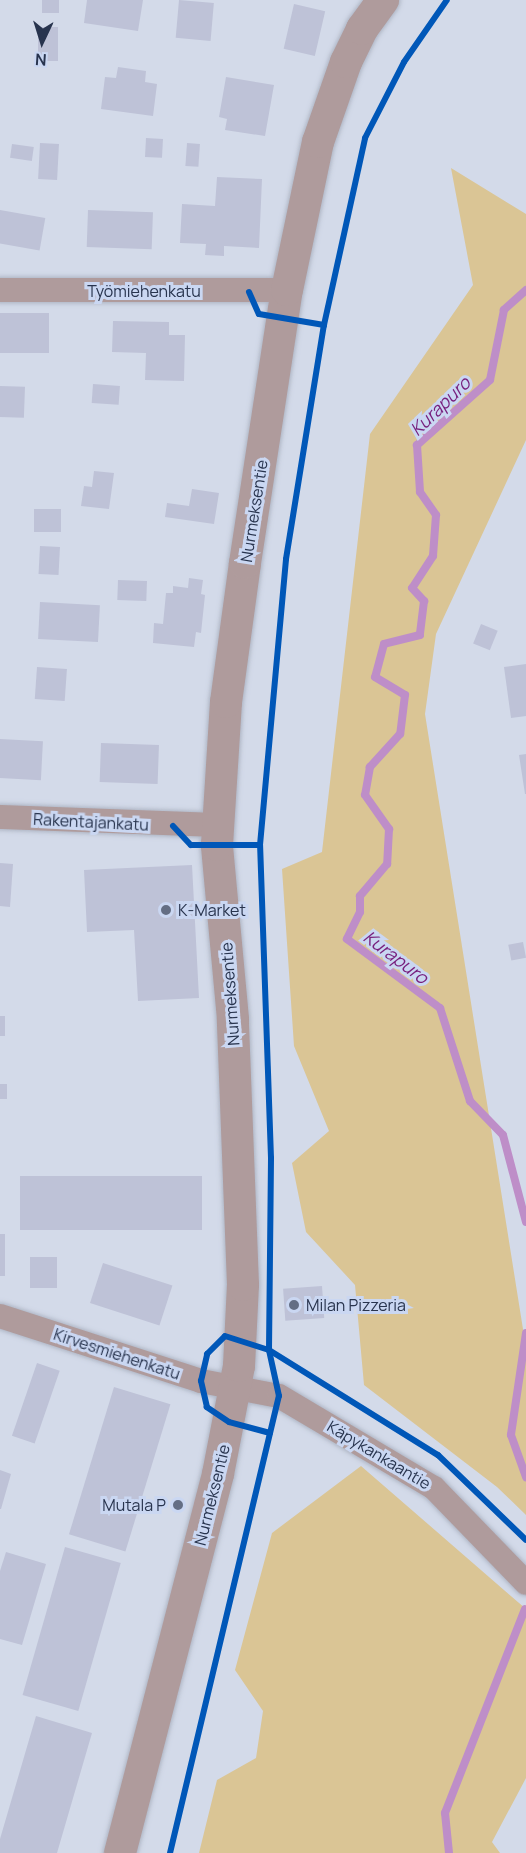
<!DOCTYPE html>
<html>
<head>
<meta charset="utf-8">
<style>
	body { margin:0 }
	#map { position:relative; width:526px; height:1853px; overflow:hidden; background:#d3dae9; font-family:Manrope,sans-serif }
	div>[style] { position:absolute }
	.green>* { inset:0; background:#dac595 }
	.stream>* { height:8px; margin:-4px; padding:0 4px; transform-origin:4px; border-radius:4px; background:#be8ec8 }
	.building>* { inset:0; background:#bec2d7; transform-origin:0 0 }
	.roads { filter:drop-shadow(0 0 2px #afb6c5) drop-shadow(0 0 2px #afb6c5) }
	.minor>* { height:24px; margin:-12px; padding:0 12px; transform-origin:12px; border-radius:12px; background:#af9b9c }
	.tertiary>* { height:32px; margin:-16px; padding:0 16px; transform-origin:16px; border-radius:16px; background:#af9b9c }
	.cycleway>* { height:6px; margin:-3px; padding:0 3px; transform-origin:3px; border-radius:3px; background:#0057b8 }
	.dots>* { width:16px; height:16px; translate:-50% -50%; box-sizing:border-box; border:3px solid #cad7f2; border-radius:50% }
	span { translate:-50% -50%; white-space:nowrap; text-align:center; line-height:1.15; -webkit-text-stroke:6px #cad7f2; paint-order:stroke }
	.street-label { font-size:16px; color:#28344e }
	.poi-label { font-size:16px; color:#28344e }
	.left { translate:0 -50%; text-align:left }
	.right { translate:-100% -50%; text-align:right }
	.water-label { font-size:18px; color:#771f7d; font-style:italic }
	.north { position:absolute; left:12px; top:12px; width:60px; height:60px; -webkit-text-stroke:4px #cad7f2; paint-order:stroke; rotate:184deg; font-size:16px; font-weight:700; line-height:24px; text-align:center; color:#28344e }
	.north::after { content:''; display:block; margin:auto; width:21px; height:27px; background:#28344e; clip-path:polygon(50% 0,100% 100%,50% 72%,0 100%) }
</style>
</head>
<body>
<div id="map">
	<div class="green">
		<i style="clip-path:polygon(451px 168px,526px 214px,526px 440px,436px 634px,425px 714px,526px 1348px,526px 1515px,497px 1487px,364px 1385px,355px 1285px,306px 1232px,292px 1163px,329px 1131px,294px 1046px,282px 869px,322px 852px,370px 434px,473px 285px)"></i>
		<i style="clip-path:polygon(361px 1466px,526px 1609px,526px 1778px,492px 1842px,500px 1853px,199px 1853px,217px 1780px,256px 1758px,263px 1711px,235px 1670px,272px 1533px)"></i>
	</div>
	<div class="stream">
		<i style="left:526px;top:290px;width:30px;rotate:138deg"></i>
		<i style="left:504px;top:310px;width:71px;rotate:101.3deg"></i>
		<i style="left:490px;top:380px;width:98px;rotate:138.3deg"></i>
		<i style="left:417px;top:445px;width:47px;rotate:86.3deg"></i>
		<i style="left:420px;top:492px;width:28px;rotate:55deg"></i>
		<i style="left:436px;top:515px;width:41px;rotate:94.2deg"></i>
		<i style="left:433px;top:556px;width:38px;rotate:123deg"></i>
		<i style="left:412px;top:588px;width:18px;rotate:47deg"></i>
		<i style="left:424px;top:601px;width:34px;rotate:97deg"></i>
		<i style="left:420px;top:635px;width:37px;rotate:166deg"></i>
		<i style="left:384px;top:644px;width:34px;rotate:105deg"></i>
		<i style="left:375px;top:677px;width:35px;rotate:31deg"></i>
		<i style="left:405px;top:695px;width:39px;rotate:97deg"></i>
		<i style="left:400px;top:734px;width:45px;rotate:132.3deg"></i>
		<i style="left:370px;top:767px;width:28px;rotate:100deg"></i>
		<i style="left:365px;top:795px;width:42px;rotate:54.8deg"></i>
		<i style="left:389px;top:829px;width:35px;rotate:93deg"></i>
		<i style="left:387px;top:864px;width:42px;rotate:130.2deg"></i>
		<i style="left:360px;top:896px;width:16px;rotate:90deg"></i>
		<i style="left:360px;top:912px;width:30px;rotate:116deg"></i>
		<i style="left:347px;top:939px;width:116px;rotate:36.6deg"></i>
		<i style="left:440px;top:1008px;width:98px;rotate:72.1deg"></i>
		<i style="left:470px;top:1101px;width:47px;rotate:45.9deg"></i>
		<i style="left:503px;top:1135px;width:90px;rotate:75.2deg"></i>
		<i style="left:526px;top:1333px;width:103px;rotate:98.4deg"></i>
		<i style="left:511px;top:1435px;width:45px;rotate:70.3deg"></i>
		<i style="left:449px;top:1853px;width:40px;rotate:-95.7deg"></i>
		<i style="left:445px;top:1813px;width:219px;rotate:-68.6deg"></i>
	</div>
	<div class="building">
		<i style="left:42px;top:0;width:17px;height:13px"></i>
		<i style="clip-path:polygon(87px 0,143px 0,138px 31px,84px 23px)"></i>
		<i style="left:179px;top:0;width:35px;height:38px;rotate:5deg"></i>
		<i style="left:294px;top:4px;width:32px;height:46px;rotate:13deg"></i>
		<i style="left:38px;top:27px;width:20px;height:34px"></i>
		<i style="clip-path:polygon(118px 67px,146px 71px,145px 82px,157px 84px,153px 116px,101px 109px,105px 77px,116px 78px)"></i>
		<i style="clip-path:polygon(226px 77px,274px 85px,265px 136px,225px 130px,227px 119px,219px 117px)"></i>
		<i style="left:146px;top:138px;width:17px;height:19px;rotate:3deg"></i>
		<i style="left:40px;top:143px;width:19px;height:36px;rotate:3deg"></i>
		<i style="left:187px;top:143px;width:13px;height:23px;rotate:4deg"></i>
		<i style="left:12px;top:144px;width:22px;height:14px;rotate:8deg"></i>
		<i style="clip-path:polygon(217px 177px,262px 179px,259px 248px,224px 246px,224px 256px,205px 255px,206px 244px,180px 243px,182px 204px,215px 206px)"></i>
		<i style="left:0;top:210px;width:46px;height:33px;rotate:10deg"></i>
		<i style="left:88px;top:210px;width:65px;height:37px;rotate:2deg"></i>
		<i style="left:0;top:313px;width:49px;height:40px"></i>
		<i style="clip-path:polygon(113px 321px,169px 322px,169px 335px,185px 335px,184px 381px,145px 380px,146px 353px,112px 352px)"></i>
		<i style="left:93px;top:384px;width:27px;height:19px;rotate:4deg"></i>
		<i style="left:0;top:386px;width:25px;height:31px;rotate:2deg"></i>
		<i style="clip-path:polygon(94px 471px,114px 473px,109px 509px,81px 506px,84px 486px,92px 487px)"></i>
		<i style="clip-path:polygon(192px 489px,219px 493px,214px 524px,165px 517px,167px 503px,189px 506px)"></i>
		<i style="left:34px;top:509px;width:27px;height:23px"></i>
		<i style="left:40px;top:546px;width:20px;height:28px;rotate:3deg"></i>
		<i style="clip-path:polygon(189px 578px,203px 580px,201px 594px,205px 595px,201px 633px,196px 632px,194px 647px,153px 643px,154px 623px,163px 624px,166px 593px,173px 593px,173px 586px,188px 588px)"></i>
		<i style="left:118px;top:580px;width:29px;height:20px;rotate:2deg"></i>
		<i style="left:40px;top:602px;width:60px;height:37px;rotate:3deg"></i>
		<i style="left:481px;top:624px;width:18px;height:21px;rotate:22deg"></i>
		<i style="clip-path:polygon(526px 664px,526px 716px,511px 718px,504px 667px)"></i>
		<i style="left:37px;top:667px;width:30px;height:32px;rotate:4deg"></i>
		<i style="left:0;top:739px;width:43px;height:39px;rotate:3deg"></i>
		<i style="left:101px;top:743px;width:58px;height:39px;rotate:2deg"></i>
		<i style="clip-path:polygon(526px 754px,526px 794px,525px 794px,519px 755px)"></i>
		<i style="clip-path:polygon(0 863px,13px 864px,10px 907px,0 906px)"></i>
		<i style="clip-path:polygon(192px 865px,199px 998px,138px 1001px,134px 930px,87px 932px,84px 870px)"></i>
		<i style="left:523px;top:942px;width:16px;height:15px;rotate:79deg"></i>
		<i style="left:0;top:1016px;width:5px;height:20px"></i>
		<i style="left:0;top:1084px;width:7px;height:15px"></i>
		<i style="left:20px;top:1176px;width:182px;height:54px"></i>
		<i style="left:0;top:1234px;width:5px;height:42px"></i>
		<i style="left:30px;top:1257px;width:27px;height:31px"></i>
		<i style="left:103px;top:1263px;width:73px;height:42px;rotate:18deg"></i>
		<i style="left:322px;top:1286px;width:32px;height:39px;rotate:86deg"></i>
		<i style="left:37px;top:1363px;width:24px;height:77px;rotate:19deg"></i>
		<i style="left:114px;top:1387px;width:59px;height:154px;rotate:17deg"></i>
		<i style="clip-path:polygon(0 1470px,11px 1474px,1px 1509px,0 1509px)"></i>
		<i style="left:65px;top:1547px;width:58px;height:154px;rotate:16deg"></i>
		<i style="clip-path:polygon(6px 1552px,46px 1564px,22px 1645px,0 1639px,0 1571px)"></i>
		<i style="clip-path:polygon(36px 1716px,92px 1733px,57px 1853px,0 1853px,0 1839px)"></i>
	</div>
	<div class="roads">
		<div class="minor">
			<i style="left:0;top:290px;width:287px"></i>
			<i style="left:0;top:817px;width:218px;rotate:2.1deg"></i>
			<i style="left:0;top:1316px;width:211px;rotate:17.9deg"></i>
			<i style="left:201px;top:1381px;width:79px;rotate:10.9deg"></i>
			<i style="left:279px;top:1396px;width:180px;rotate:30.7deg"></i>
			<i style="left:434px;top:1488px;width:132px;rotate:45.9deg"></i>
		</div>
		<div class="tertiary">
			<i style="left:120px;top:1853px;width:391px;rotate:-75.5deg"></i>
			<i style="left:218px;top:1474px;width:110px;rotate:-79deg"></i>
			<i style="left:239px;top:1366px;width:81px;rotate:-87.2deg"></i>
			<i style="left:243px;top:1285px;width:266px;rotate:-92.2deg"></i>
			<i style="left:233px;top:1019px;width:175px;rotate:-95.3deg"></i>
			<i style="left:217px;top:845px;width:143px;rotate:-86.4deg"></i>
			<i style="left:226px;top:702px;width:140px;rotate:-82.2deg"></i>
			<i style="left:245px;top:563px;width:276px;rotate:-81.3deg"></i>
			<i style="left:287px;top:290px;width:151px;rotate:-78.2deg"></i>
			<i style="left:318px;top:142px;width:85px;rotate:-70.7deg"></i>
			<i style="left:346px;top:62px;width:37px;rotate:-64deg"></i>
			<i style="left:362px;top:29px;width:36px;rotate:-54deg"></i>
		</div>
	</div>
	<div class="cycleway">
		<i style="left:249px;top:292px;width:24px;rotate:66deg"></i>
		<i style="left:259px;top:314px;width:66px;rotate:9.6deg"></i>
		<i style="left:173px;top:826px;width:26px;rotate:47deg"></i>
		<i style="left:191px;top:845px;width:69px"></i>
		<i style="left:270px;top:1433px;width:42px;rotate:-165deg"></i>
		<i style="left:229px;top:1422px;width:27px;rotate:-146deg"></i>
		<i style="left:207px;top:1407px;width:27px;rotate:-103deg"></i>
		<i style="left:201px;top:1381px;width:28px;rotate:-77deg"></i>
		<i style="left:207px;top:1354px;width:25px;rotate:-45deg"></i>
		<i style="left:225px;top:1336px;width:46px;rotate:17.7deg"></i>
		<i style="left:269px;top:1350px;width:199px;rotate:31.9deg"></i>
		<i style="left:438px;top:1455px;width:122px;rotate:44deg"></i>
		<i style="left:170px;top:1853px;width:470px;rotate:-76.6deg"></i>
		<i style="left:279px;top:1396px;width:47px;rotate:-102.3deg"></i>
		<i style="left:269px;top:1350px;width:192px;rotate:-89.4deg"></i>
		<i style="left:271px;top:1158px;width:313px;rotate:-92deg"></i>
		<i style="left:260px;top:845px;width:287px;rotate:-84.8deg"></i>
		<i style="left:286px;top:559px;width:237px;rotate:-80.8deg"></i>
		<i style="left:324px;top:325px;width:191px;rotate:-77.6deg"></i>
		<i style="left:365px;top:138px;width:85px;rotate:-62.8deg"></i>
		<i style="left:404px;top:62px;width:75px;rotate:-55.3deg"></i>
	</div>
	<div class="dots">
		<i style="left:166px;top:910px;background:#646e84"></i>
		<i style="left:294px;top:1305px;background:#646e84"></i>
		<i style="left:178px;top:1505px;background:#646e84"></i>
	</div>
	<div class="street-label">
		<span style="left:144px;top:291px">Työmiehenkatu</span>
		<span style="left:254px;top:511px;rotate:-81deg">Nurmeksentie</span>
		<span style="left:91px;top:822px;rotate:3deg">Rakentajankatu</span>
		<span style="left:230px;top:994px;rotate:-94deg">Nurmeksentie</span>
		<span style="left:117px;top:1354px;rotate:18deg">Kirvesmiehenkatu</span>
		<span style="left:379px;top:1455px;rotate:31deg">Käpykankaantie</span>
		<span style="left:212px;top:1495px;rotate:-76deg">Nurmeksentie</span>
	</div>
	<div class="poi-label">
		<span class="left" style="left:178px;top:910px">K-Market</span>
		<span class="left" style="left:306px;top:1305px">Milan Pizzeria</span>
		<span class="right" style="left:166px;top:1505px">Mutala P</span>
	</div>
	<div class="water-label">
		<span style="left:440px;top:406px;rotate:-44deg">Kurapuro</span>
		<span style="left:396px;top:957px;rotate:37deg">Kurapuro</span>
	</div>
	<div class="north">N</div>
</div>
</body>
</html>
